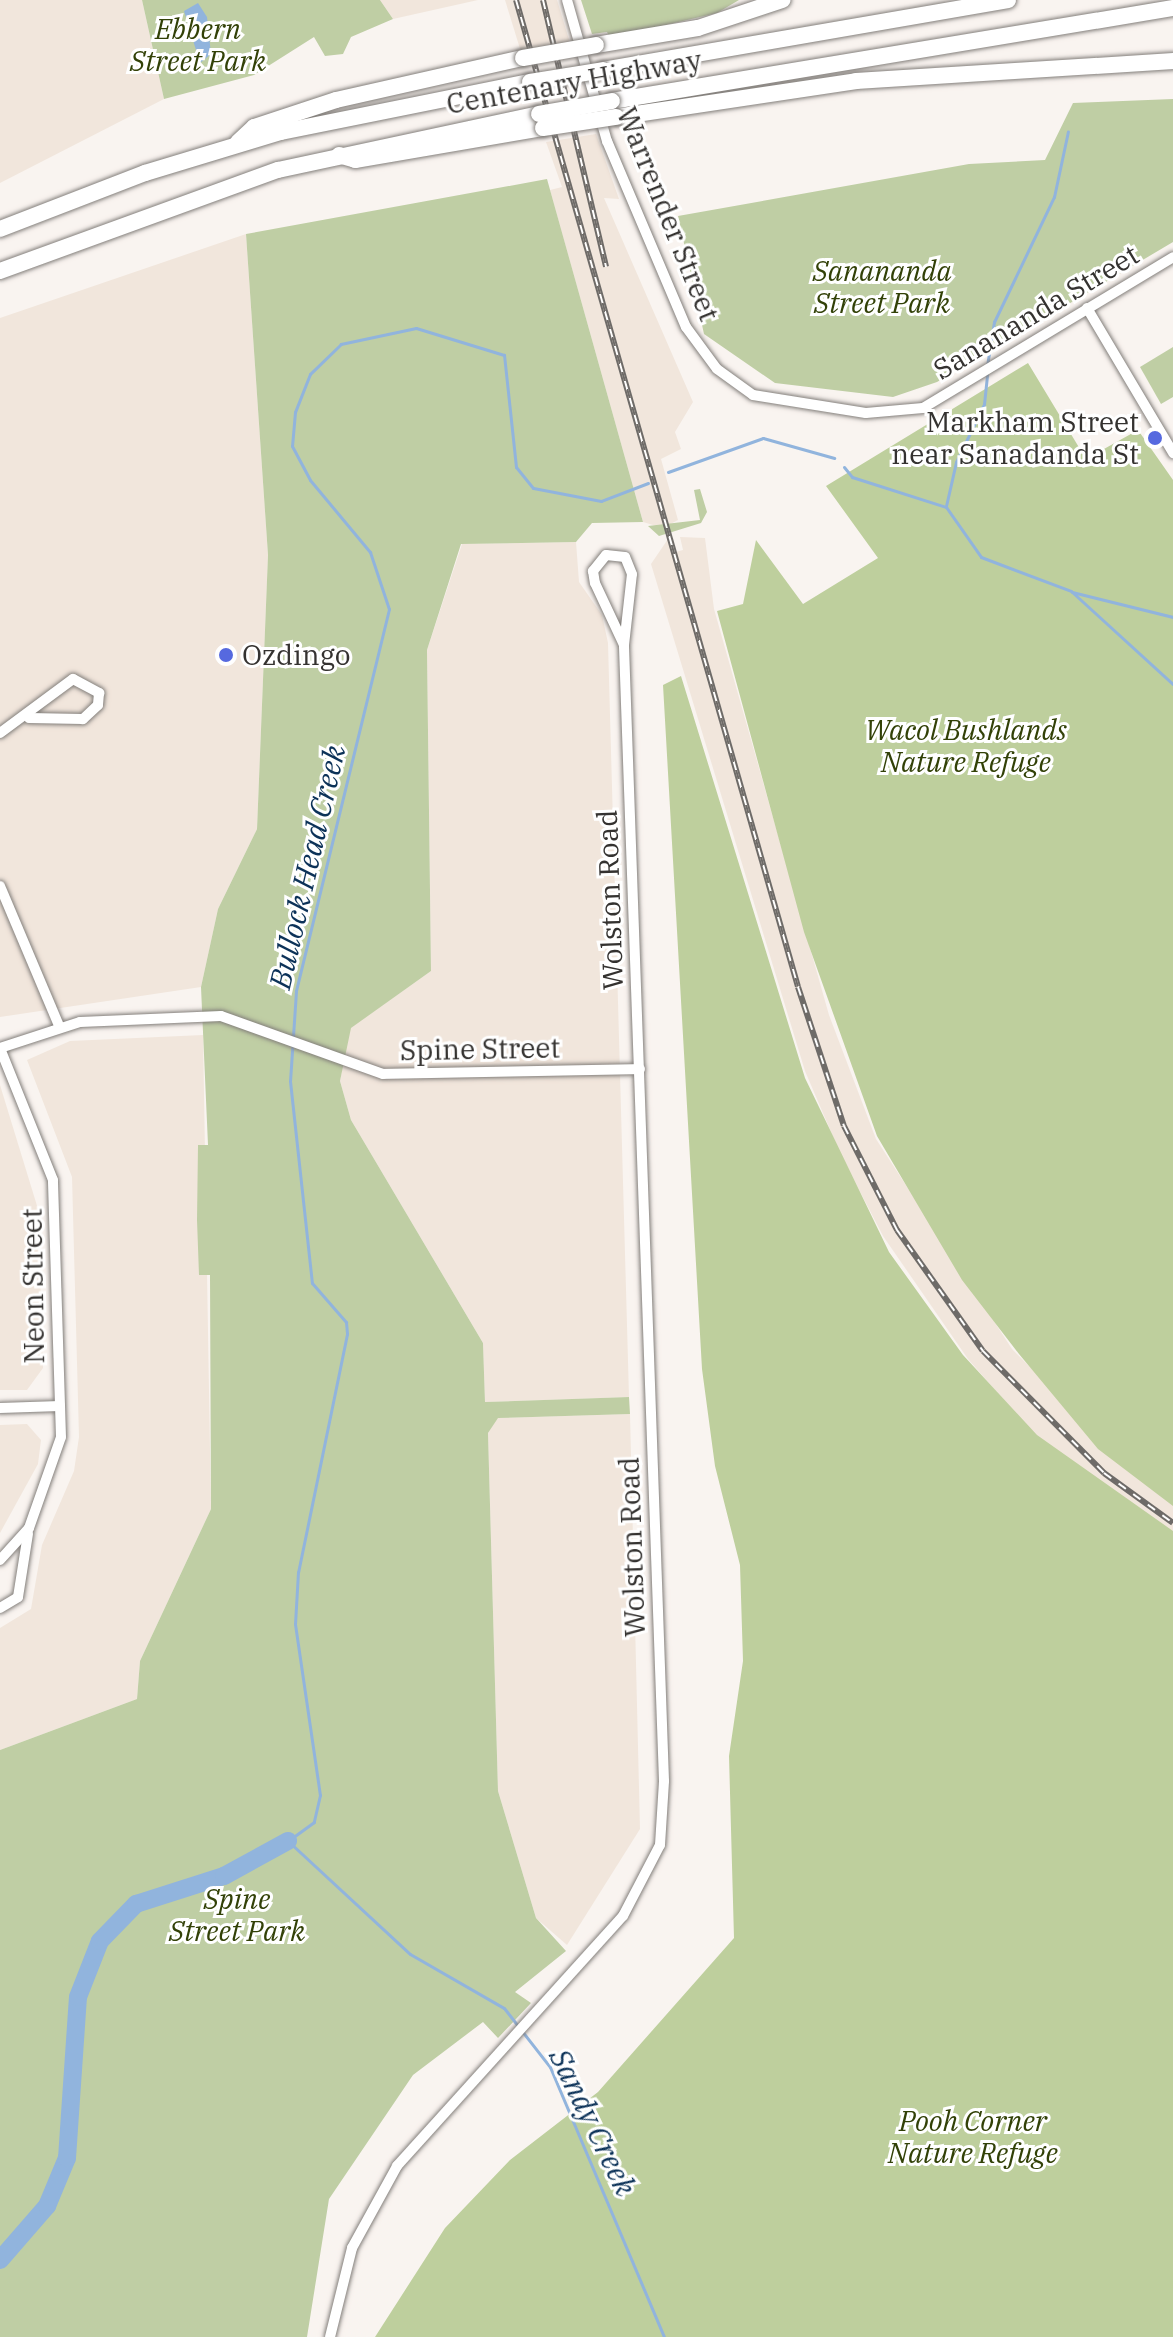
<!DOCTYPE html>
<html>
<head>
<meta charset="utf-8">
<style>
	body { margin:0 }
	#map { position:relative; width:1173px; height:2337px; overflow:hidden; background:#f9f4f0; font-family:"IBM Plex Serif",serif }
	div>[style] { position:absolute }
	.built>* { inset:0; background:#f1e6dc }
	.green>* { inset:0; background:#bfcea4 }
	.forest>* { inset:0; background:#becf9d }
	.water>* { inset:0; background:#91b4dd }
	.stream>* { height:3px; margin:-1.5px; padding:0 1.5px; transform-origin:1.5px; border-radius:1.5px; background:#91b4dd }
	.river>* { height:18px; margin:-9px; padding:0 9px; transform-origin:9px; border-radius:9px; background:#91b4dd }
	.roads { filter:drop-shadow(0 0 2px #837f7b) drop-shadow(0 0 2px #837f7b) }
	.minor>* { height:10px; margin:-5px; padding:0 5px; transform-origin:5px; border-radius:5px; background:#fff }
	.highway>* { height:16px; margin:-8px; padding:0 8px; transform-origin:8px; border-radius:8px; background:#fff }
	.rail>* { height:6px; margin-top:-3px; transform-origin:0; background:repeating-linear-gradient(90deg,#fff 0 9px,#6e6b68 0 18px); box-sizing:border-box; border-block:2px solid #6e6b68 }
	.bridges { filter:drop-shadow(0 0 2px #837f7b) drop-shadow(0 0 2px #837f7b) }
	.highway-bridge>* { height:16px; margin:-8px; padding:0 8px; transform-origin:8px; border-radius:8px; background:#fff }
	.dots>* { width:22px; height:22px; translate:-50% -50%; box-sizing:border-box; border:4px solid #fff; border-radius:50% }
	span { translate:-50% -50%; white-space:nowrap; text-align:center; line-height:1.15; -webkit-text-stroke:6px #fff; paint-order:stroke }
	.park-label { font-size:28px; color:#324107; font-style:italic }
	.street-label { font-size:28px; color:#343230 }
	.poi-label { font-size:28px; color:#343230 }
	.right { translate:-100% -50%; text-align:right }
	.left { translate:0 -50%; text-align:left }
	.water-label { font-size:30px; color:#0c3258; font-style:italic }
</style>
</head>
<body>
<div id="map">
	<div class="built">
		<i style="clip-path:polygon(0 0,142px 0,164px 99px,0 183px)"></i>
		<i style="clip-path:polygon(380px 0,478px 0,393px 19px)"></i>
		<i style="clip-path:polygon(505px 0,557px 0,570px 43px,521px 52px)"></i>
		<i style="clip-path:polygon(596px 134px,619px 199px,604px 198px,693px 402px,675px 432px,681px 449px,661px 459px,678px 520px,663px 528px,643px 522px,550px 190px,562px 187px,546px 142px)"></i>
		<i style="clip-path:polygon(246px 234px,268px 555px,257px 829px,218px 909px,201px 987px,0 1017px,0 318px)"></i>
		<i style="clip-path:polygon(680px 537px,705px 538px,714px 609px,829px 1015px,876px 1139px,1012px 1349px,1102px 1439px,1173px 1493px,1173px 1542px,1065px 1470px,968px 1359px,883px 1236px,840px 1153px,805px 1071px,651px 564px,668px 539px,672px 553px,683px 550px)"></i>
		<i style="clip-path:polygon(576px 542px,579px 582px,602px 615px,608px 643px,629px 1397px,485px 1402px,483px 1343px,351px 1120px,340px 1081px,350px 1028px,431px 971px,427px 650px,462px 544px)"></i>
		<i style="clip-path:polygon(203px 1035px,211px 1509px,140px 1661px,137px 1699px,0 1750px,0 1628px,31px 1609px,42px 1545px,74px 1471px,79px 1437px,72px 1177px,27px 1060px,70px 1041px)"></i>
		<i style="clip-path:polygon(0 1085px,38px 1209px,43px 1368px,27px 1390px,0 1390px)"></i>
		<i style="clip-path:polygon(630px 1414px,640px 1829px,567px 1945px,536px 1918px,498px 1791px,488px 1433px,497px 1418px)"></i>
		<i style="clip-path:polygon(27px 1424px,41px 1440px,38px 1464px,0 1533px,0 1425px)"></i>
	</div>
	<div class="green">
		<i style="clip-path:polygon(142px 0,380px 0,393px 19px,351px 37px,343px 54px,325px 56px,314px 37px,254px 75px,164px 99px)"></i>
		<i style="clip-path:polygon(581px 0,739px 0,717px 13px,610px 38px,607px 32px,592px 34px)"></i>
		<i style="clip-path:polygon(1173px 99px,1173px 242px,937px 382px,893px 397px,775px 383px,704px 334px,678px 216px,969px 164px,1045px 160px,1073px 103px)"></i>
		<i style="clip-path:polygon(547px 179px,643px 522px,592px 523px,576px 542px,461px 544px,427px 650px,431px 971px,351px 1028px,340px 1081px,351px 1120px,483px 1343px,485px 1402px,629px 1397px,630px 1414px,498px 1418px,488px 1433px,498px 1791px,536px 1918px,566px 1951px,515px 1992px,531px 2003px,498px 2038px,483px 2022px,413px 2075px,329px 2199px,307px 2337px,0 2337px,0 1750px,137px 1699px,140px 1661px,211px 1509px,210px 1275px,199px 1275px,197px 1220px,198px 1145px,208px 1145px,201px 987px,218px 909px,257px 829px,268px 555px,246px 234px)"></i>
		<i style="clip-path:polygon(1173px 347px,1173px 397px,1161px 404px,1140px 367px)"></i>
		<i style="clip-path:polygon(700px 489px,707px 512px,701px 523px,659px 536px,648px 526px,700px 520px,694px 490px)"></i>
	</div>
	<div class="forest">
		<i style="clip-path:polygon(1028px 363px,1086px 459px,1138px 430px,1173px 480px,1173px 1506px,1098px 1449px,1019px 1354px,962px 1280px,877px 1136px,804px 932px,717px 611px,743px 604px,756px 540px,803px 604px,878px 558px,826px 486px)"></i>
		<i style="clip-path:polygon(681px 676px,805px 1078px,889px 1252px,963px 1355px,1037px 1435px,1173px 1531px,1173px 2337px,375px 2337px,445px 2228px,510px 2160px,598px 2092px,734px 1938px,729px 1756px,743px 1661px,740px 1565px,715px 1466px,702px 1369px,663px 685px)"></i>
	</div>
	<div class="water">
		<i style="clip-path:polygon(198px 3px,207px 17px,211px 54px,200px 63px,184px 11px)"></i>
	</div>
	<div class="stream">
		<i style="left:987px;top:366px;width:45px;rotate:-81deg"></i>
		<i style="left:994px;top:322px;width:139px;rotate:-64.4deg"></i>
		<i style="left:1054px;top:197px;width:67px;rotate:-78deg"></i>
		<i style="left:844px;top:467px;width:13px;rotate:51deg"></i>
		<i style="left:852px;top:477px;width:99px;rotate:17.7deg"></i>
		<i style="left:946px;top:507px;width:61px;rotate:55deg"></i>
		<i style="left:981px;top:557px;width:96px;rotate:20.7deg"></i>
		<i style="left:1071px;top:591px;width:138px;rotate:42.4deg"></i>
		<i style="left:668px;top:472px;width:101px;rotate:-19.7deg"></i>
		<i style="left:763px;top:438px;width:74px;rotate:15.7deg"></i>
		<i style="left:648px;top:483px;width:50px;rotate:159deg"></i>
		<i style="left:601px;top:501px;width:69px;rotate:-169.2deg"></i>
		<i style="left:533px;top:488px;width:27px;rotate:-129deg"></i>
		<i style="left:516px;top:467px;width:113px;rotate:-96.1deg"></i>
		<i style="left:504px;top:355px;width:92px;rotate:-162.9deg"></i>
		<i style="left:416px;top:328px;width:77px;rotate:168deg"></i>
		<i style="left:341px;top:344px;width:43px;rotate:135.9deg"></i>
		<i style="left:310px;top:374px;width:41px;rotate:111.5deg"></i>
		<i style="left:295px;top:412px;width:34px;rotate:95deg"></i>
		<i style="left:292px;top:446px;width:38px;rotate:62deg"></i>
		<i style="left:310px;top:480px;width:94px;rotate:50.2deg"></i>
		<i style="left:370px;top:552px;width:60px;rotate:71.6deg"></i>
		<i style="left:389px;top:609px;width:393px;rotate:103.7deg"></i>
		<i style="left:296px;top:991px;width:90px;rotate:93.8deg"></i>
		<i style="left:290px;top:1081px;width:203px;rotate:83.8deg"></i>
		<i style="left:312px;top:1283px;width:52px;rotate:48.9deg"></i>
		<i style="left:346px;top:1322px;width:12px;rotate:85deg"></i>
		<i style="left:347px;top:1334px;width:243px;rotate:101.6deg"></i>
		<i style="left:298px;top:1572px;width:52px;rotate:93.3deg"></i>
		<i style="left:295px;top:1624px;width:173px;rotate:81.7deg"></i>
		<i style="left:320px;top:1795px;width:28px;rotate:103deg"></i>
		<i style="left:314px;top:1822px;width:32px;rotate:144deg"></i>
		<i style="left:288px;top:1841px;width:166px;rotate:42.8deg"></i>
		<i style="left:410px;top:1954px;width:108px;rotate:29.9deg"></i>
		<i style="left:504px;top:2008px;width:75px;rotate:52.1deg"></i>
		<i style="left:550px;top:2067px;width:293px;rotate:67.1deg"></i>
		<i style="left:946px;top:506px;width:45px;rotate:-77.2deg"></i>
		<i style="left:956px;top:462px;width:64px;rotate:-64.2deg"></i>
		<i style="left:984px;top:404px;width:30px;rotate:-84deg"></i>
		<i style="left:1072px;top:592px;width:104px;rotate:13.9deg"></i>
	</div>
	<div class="river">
		<i style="left:0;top:2260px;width:72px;rotate:-49deg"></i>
		<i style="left:47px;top:2206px;width:52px;rotate:-67.4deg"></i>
		<i style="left:67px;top:2158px;width:161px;rotate:-86.1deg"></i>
		<i style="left:78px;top:1997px;width:60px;rotate:-68.6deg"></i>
		<i style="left:100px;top:1941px;width:52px;rotate:-45.8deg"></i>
		<i style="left:136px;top:1904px;width:92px;rotate:-17.7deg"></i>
		<i style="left:224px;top:1876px;width:73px;rotate:-28.7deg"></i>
	</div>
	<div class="roads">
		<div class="minor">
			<i style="left:567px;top:0;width:147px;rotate:74.2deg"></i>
			<i style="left:607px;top:141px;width:202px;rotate:67deg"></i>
			<i style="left:686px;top:327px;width:52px;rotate:53.6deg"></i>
			<i style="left:717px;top:369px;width:44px;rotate:35.8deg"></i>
			<i style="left:753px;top:395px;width:114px;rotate:9.1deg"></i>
			<i style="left:866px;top:413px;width:57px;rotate:-5deg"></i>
			<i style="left:923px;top:408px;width:292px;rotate:-31.1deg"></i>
			<i style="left:1087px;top:308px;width:169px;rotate:59.3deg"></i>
			<i style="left:0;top:733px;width:91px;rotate:-36.5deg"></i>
			<i style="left:73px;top:679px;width:30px;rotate:28deg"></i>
			<i style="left:99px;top:693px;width:12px;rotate:95deg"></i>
			<i style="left:98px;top:705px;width:21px;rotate:137deg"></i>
			<i style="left:83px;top:719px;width:54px;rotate:-178.9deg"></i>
			<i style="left:0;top:886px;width:152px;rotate:67.1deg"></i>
			<i style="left:0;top:1408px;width:60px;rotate:-1.9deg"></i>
			<i style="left:0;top:1560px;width:43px;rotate:-47.8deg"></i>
			<i style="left:29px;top:1528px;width:96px;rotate:-70.6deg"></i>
			<i style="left:61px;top:1437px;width:257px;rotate:-91.8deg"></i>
			<i style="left:53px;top:1180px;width:142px;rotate:-111.9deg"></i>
			<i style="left:0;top:1048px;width:84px;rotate:-18deg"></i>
			<i style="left:80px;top:1022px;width:141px;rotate:-2.4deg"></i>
			<i style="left:221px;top:1016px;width:172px;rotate:19.7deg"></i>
			<i style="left:383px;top:1074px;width:257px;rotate:-1.1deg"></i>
			<i style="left:0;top:1608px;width:21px;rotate:-31deg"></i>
			<i style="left:18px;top:1597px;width:64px;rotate:-81deg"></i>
			<i style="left:330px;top:2337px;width:92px;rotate:-76.1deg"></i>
			<i style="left:352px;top:2248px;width:94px;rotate:-61.2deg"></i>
			<i style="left:397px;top:2166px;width:337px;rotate:-47.9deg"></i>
			<i style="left:623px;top:1916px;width:80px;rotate:-62.5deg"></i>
			<i style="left:660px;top:1845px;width:64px;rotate:-86.4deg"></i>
			<i style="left:664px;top:1781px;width:1137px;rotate:-92.02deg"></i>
			<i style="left:624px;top:645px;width:71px;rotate:-83.6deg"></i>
			<i style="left:632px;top:574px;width:18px;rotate:-112deg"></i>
			<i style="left:625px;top:557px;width:19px;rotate:-174deg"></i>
			<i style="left:606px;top:555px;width:21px;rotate:129deg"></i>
			<i style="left:593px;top:571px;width:12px;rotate:81deg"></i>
			<i style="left:595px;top:583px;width:68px;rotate:64.9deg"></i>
		</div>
		<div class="highway">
			<i style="left:596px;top:45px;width:103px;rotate:-9.5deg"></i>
			<i style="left:698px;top:28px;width:89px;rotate:-18.4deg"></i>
			<i style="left:603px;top:70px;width:411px;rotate:-9.8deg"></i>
			<i style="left:612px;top:101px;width:569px;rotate:-9.41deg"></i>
			<i style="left:616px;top:117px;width:243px;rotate:-8.5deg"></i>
			<i style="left:856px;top:81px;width:318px;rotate:-3.6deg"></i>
			<i style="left:238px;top:142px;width:22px;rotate:-43deg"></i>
			<i style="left:254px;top:127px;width:86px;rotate:-18.2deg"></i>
			<i style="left:336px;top:100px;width:192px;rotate:-12.7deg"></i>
			<i style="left:339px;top:155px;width:17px;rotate:17deg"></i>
			<i style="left:355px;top:160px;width:191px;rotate:-9.7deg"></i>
			<i style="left:0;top:229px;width:155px;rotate:-21.1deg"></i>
			<i style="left:145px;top:173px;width:142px;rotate:-16.8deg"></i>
			<i style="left:281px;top:132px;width:254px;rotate:-11.4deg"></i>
			<i style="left:0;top:271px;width:296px;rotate:-20deg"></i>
			<i style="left:278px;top:170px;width:267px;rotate:-12.1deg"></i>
		</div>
	</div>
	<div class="rail">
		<i style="left:516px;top:0;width:1026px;rotate:74.05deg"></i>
		<i style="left:798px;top:987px;width:146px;rotate:71.7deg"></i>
		<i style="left:844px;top:1126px;width:117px;rotate:63deg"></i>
		<i style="left:897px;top:1230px;width:148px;rotate:54.6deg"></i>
		<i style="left:983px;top:1351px;width:172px;rotate:45.2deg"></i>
		<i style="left:1104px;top:1473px;width:85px;rotate:35.9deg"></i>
		<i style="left:543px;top:0;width:274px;rotate:76.7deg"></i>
	</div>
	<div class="bridges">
		<div class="highway-bridge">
			<i style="left:523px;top:58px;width:74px;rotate:-10.1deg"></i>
			<i style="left:530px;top:82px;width:74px;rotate:-9.3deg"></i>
			<i style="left:539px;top:114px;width:74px;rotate:-10.1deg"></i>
			<i style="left:543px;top:128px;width:74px;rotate:-8.6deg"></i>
		</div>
	</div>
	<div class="dots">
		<i style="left:1155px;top:438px;background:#5669df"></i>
		<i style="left:226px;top:655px;background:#5669df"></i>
	</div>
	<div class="park-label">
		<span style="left:198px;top:45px">Ebbern<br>Street Park</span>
		<span style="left:882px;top:287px">Sanananda<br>Street Park</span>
		<span style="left:966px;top:746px">Wacol Bushlands<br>Nature Refuge</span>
		<span style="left:237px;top:1915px">Spine<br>Street Park</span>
		<span style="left:973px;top:2137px">Pooh Corner<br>Nature Refuge</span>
	</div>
	<div class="street-label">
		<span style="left:574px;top:82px;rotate:-10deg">Centenary Highway</span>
		<span style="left:668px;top:214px;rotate:68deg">Warrender Street</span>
		<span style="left:1036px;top:312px;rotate:-31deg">Sanananda Street</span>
		<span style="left:610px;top:900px;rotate:-92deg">Wolston Road</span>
		<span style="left:480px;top:1049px;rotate:-1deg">Spine Street</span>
		<span style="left:33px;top:1286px;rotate:-91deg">Neon Street</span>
		<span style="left:632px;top:1547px;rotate:-92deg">Wolston Road</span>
	</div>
	<div class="poi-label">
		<span class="right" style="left:1139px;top:438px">Markham Street<br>near Sanadanda St</span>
		<span class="left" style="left:242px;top:655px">Ozdingo</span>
	</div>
	<div class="water-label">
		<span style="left:307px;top:867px;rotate:-77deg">Bullock Head Creek</span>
		<span style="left:593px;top:2122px;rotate:64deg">Sandy Creek</span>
	</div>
</div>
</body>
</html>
